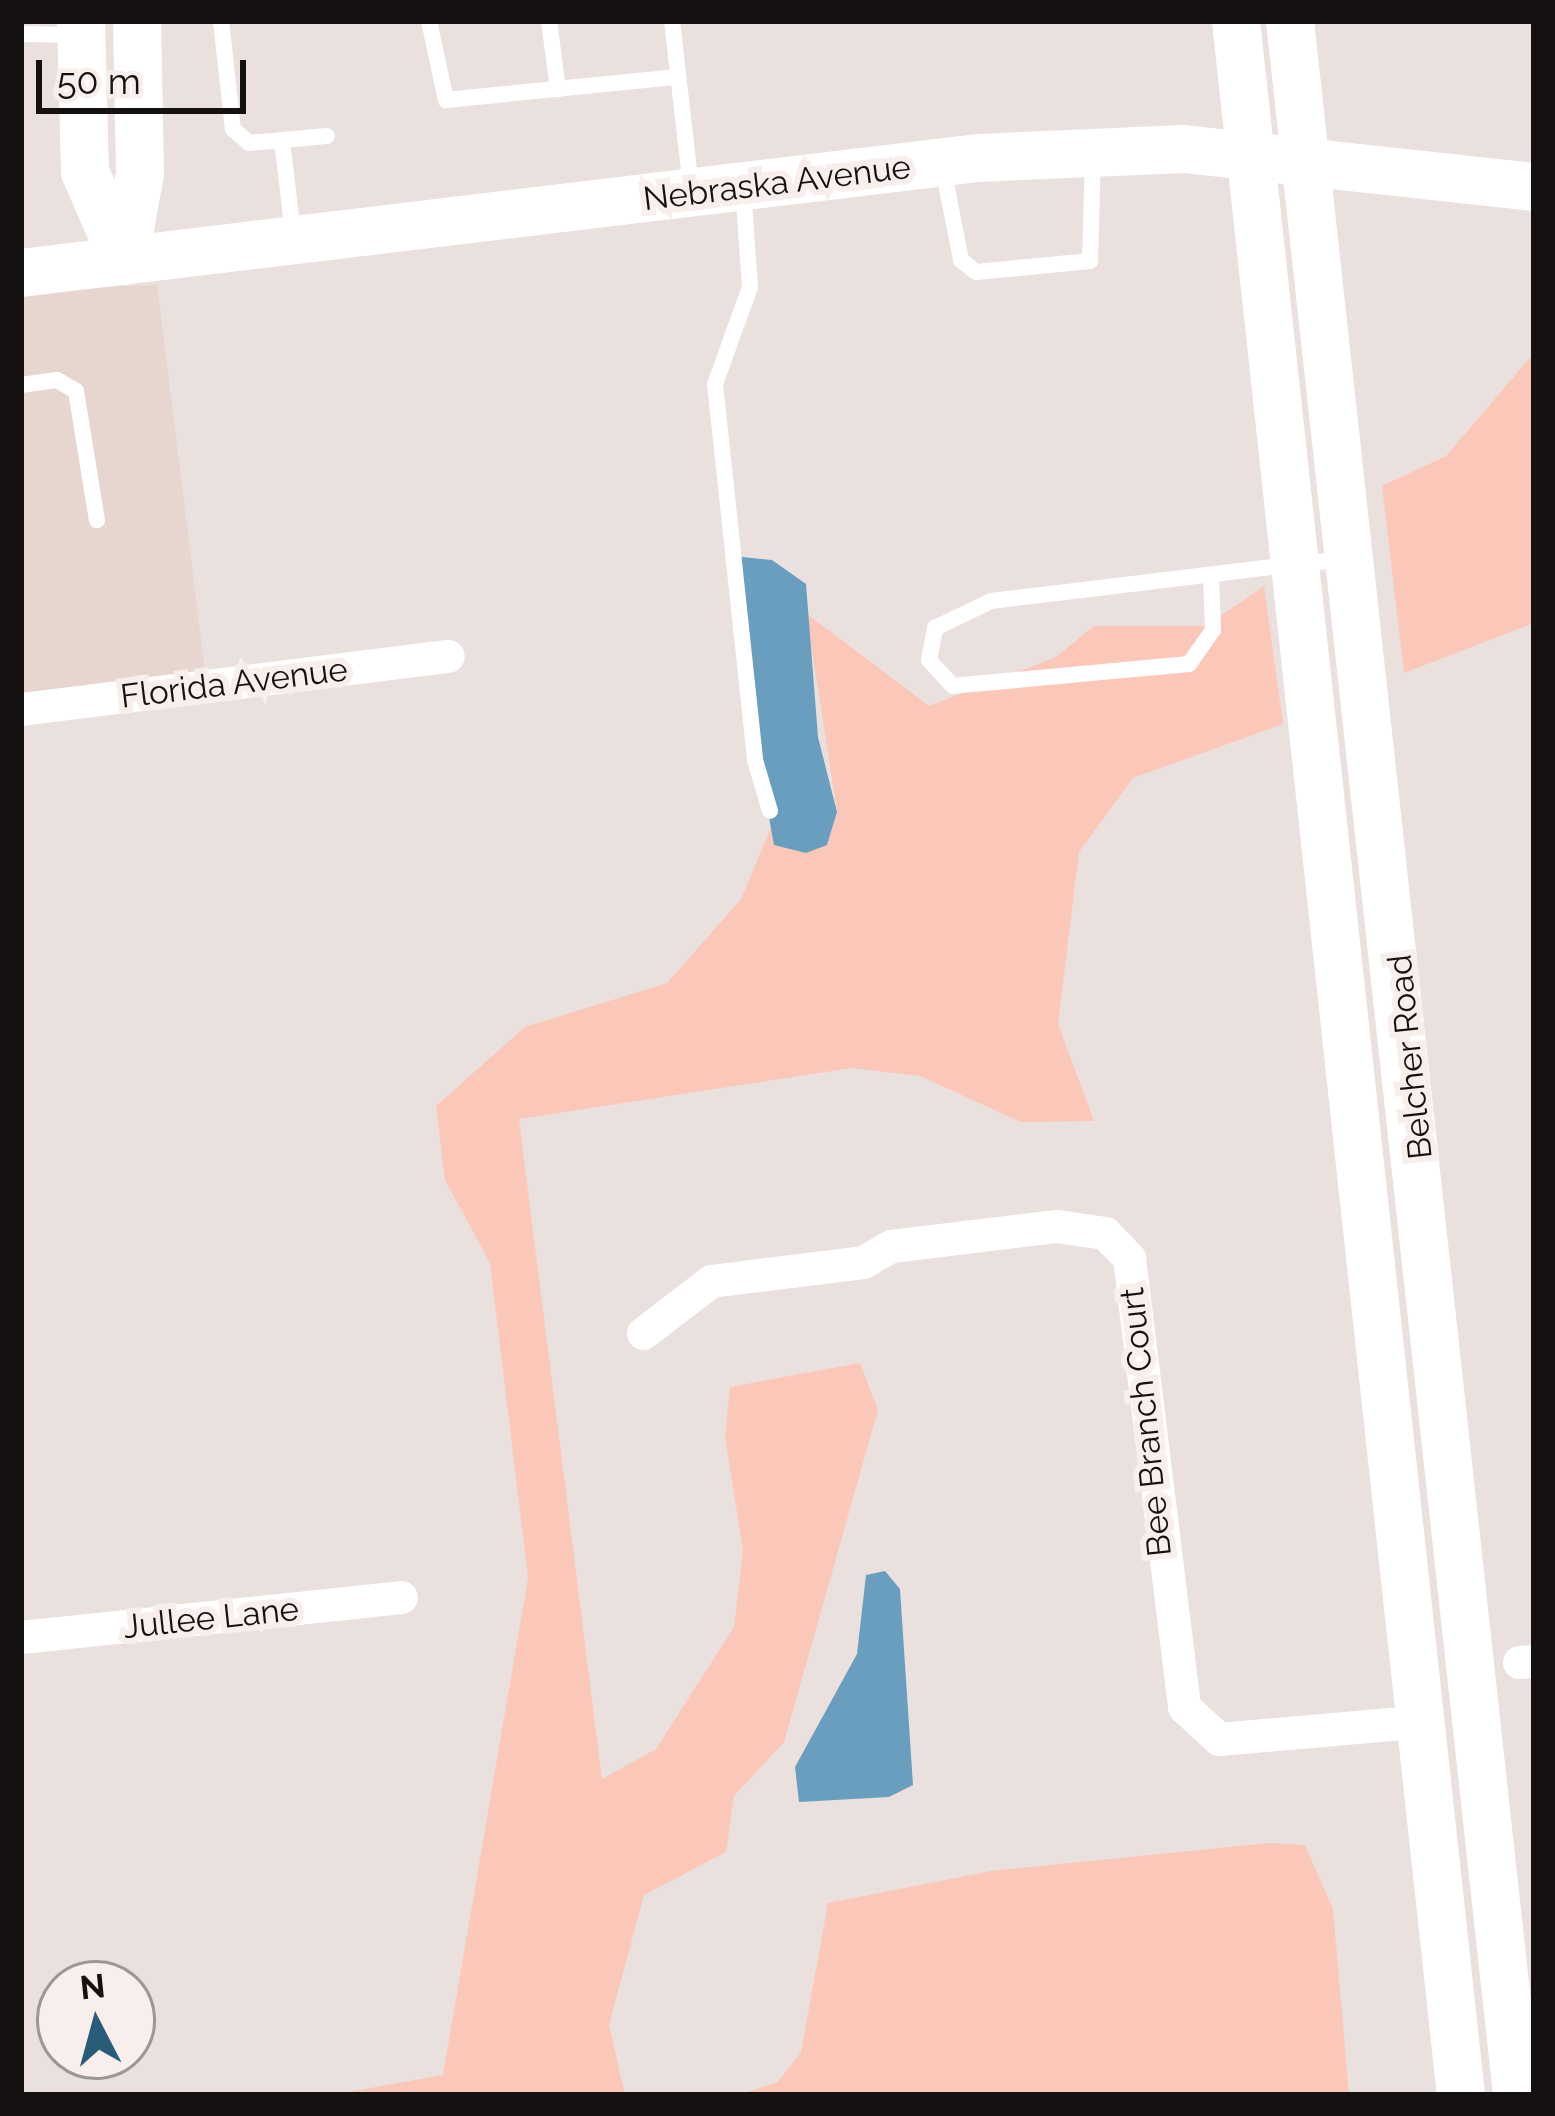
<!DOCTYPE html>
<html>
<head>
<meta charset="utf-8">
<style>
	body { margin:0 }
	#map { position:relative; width:1555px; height:2116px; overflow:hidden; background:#eae1de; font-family:Raleway,sans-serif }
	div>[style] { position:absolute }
	.built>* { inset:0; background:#e7d5d0 }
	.green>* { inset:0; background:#fbc7b9 }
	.water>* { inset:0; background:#699ebe }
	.lane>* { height:16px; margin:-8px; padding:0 8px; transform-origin:8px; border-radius:8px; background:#fff }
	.street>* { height:33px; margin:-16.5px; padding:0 16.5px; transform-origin:16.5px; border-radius:16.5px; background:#fff }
	.secondary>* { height:48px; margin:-24px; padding:0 24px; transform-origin:24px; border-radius:24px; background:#fff }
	span { translate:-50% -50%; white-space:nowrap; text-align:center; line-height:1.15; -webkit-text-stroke:12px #f8eeec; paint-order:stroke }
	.street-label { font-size:33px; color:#141110 }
	.frame { position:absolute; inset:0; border:24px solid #141110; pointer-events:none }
	.north { position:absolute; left:36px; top:1960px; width:120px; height:120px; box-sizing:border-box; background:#f8eeec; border:3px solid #9d9694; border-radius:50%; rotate:354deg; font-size:33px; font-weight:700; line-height:48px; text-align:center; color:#141110 }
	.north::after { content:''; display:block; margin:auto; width:42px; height:54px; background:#285c78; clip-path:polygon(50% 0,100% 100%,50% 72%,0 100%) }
	.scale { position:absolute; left:36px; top:60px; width:210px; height:54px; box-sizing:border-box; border:6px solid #141110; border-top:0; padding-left:15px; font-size:36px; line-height:42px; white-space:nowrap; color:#141110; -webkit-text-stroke:9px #f8eeec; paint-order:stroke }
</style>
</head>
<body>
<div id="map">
	<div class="built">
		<i style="clip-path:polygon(157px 285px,205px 672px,21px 693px,21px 290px)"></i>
	</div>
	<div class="green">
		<i style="clip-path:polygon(1534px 353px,1534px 623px,1404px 673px,1382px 486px,1446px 456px)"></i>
		<i style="clip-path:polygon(1264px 586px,1283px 724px,1133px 778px,1079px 852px,1058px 1024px,1094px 1121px,1021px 1122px,920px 1076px,852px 1068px,519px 1119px,602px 1779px,656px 1749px,734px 1627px,743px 1551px,725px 1436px,730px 1387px,860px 1363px,878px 1410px,784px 1742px,734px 1796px,726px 1852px,644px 1895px,609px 2025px,625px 2095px,331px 2095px,443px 2075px,528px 1578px,490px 1263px,445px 1180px,436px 1106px,525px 1027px,667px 983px,741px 899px,771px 828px,827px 845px,837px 811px,806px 613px,929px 706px,1056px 657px,1094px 626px,1206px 626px)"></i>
		<i style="clip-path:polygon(1269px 1843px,1305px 1845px,1333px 1909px,1349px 2095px,738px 2095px,778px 2082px,801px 2052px,828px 1903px,991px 1871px)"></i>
	</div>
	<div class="water">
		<i style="clip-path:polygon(742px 557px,772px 560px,806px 584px,818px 737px,837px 812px,827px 845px,806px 853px,774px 845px,770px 823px,734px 576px)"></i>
		<i style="clip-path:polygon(885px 1571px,900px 1589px,913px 1785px,889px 1797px,799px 1802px,795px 1767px,857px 1654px,866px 1575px)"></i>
	</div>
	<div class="lane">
		<i style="left:221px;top:21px;width:109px;rotate:83.7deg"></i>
		<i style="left:233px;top:129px;width:21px;rotate:41deg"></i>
		<i style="left:249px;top:143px;width:33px;rotate:-5deg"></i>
		<i style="left:282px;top:140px;width:95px;rotate:83.3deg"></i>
		<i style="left:429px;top:21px;width:81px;rotate:77.9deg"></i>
		<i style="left:446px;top:100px;width:233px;rotate:-5.7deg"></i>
		<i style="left:549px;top:21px;width:69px;rotate:82.5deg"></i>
		<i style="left:672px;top:21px;width:168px;rotate:83.5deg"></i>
		<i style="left:21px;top:34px;width:58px;rotate:1deg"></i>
		<i style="left:282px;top:140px;width:45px;rotate:-5.1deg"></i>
		<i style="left:942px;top:163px;width:99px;rotate:78.9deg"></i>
		<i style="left:961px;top:260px;width:19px;rotate:39deg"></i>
		<i style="left:976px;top:272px;width:115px;rotate:-5.5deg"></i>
		<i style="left:1090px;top:261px;width:107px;rotate:-88.4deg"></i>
		<i style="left:743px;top:189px;width:98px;rotate:85.9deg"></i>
		<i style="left:750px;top:287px;width:103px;rotate:109.8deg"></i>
		<i style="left:715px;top:384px;width:378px;rotate:83.9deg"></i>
		<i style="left:755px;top:760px;width:53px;rotate:73.6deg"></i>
		<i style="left:21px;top:385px;width:36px;rotate:-8deg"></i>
		<i style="left:57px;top:380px;width:22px;rotate:30deg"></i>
		<i style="left:76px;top:391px;width:131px;rotate:80.8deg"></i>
		<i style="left:1211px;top:575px;width:55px;rotate:87.9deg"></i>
		<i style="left:1213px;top:630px;width:42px;rotate:125.2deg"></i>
		<i style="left:1189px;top:664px;width:237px;rotate:174.7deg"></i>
		<i style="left:953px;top:686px;width:35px;rotate:-133deg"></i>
		<i style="left:929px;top:660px;width:33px;rotate:-79deg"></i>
		<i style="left:935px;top:628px;width:62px;rotate:-25.7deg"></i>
		<i style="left:991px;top:601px;width:310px;rotate:-6.9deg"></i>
		<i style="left:1299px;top:564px;width:47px;rotate:-6.1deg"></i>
	</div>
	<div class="street">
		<i style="left:21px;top:709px;width:430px;rotate:-7.1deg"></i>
		<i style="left:643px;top:1333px;width:86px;rotate:-37.4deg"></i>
		<i style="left:711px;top:1281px;width:153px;rotate:-7.1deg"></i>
		<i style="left:863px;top:1262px;width:32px;rotate:-30deg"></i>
		<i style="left:891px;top:1246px;width:167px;rotate:-6.9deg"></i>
		<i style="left:1057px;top:1226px;width:49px;rotate:8.3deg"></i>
		<i style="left:1105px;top:1233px;width:35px;rotate:46deg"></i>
		<i style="left:1129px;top:1258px;width:452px;rotate:83deg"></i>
		<i style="left:1184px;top:1707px;width:47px;rotate:42.4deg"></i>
		<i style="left:1219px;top:1739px;width:206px;rotate:-5deg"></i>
		<i style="left:21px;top:1637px;width:382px;rotate:-6deg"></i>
		<i style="left:1519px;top:1662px;width:15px;rotate:-4deg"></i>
	</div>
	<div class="secondary">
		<i style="left:81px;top:21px;width:151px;rotate:88.5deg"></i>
		<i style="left:85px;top:172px;width:97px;rotate:66.3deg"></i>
		<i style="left:1236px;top:21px;width:2086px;rotate:83.81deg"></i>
		<i style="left:1290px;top:21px;width:2086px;rotate:83.75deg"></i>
		<i style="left:124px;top:261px;width:88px;rotate:-79.6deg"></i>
		<i style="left:140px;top:174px;width:153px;rotate:-91.1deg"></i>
		<i style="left:21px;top:273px;width:964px;rotate:-6.85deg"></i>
		<i style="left:978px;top:158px;width:206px;rotate:-2.5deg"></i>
		<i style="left:1184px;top:149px;width:352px;rotate:6.2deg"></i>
	</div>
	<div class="street-label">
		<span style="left:777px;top:183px;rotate:-7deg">Nebraska Avenue</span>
		<span style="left:234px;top:683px;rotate:-7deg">Florida Avenue</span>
		<span style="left:1410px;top:1057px;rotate:-96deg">Belcher Road</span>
		<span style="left:1146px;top:1422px;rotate:-96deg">Bee Branch Court</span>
		<span style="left:211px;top:1618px;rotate:-6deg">Jullee Lane</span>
	</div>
	<div class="frame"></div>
	<div class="north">N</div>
	<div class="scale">50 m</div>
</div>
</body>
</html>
